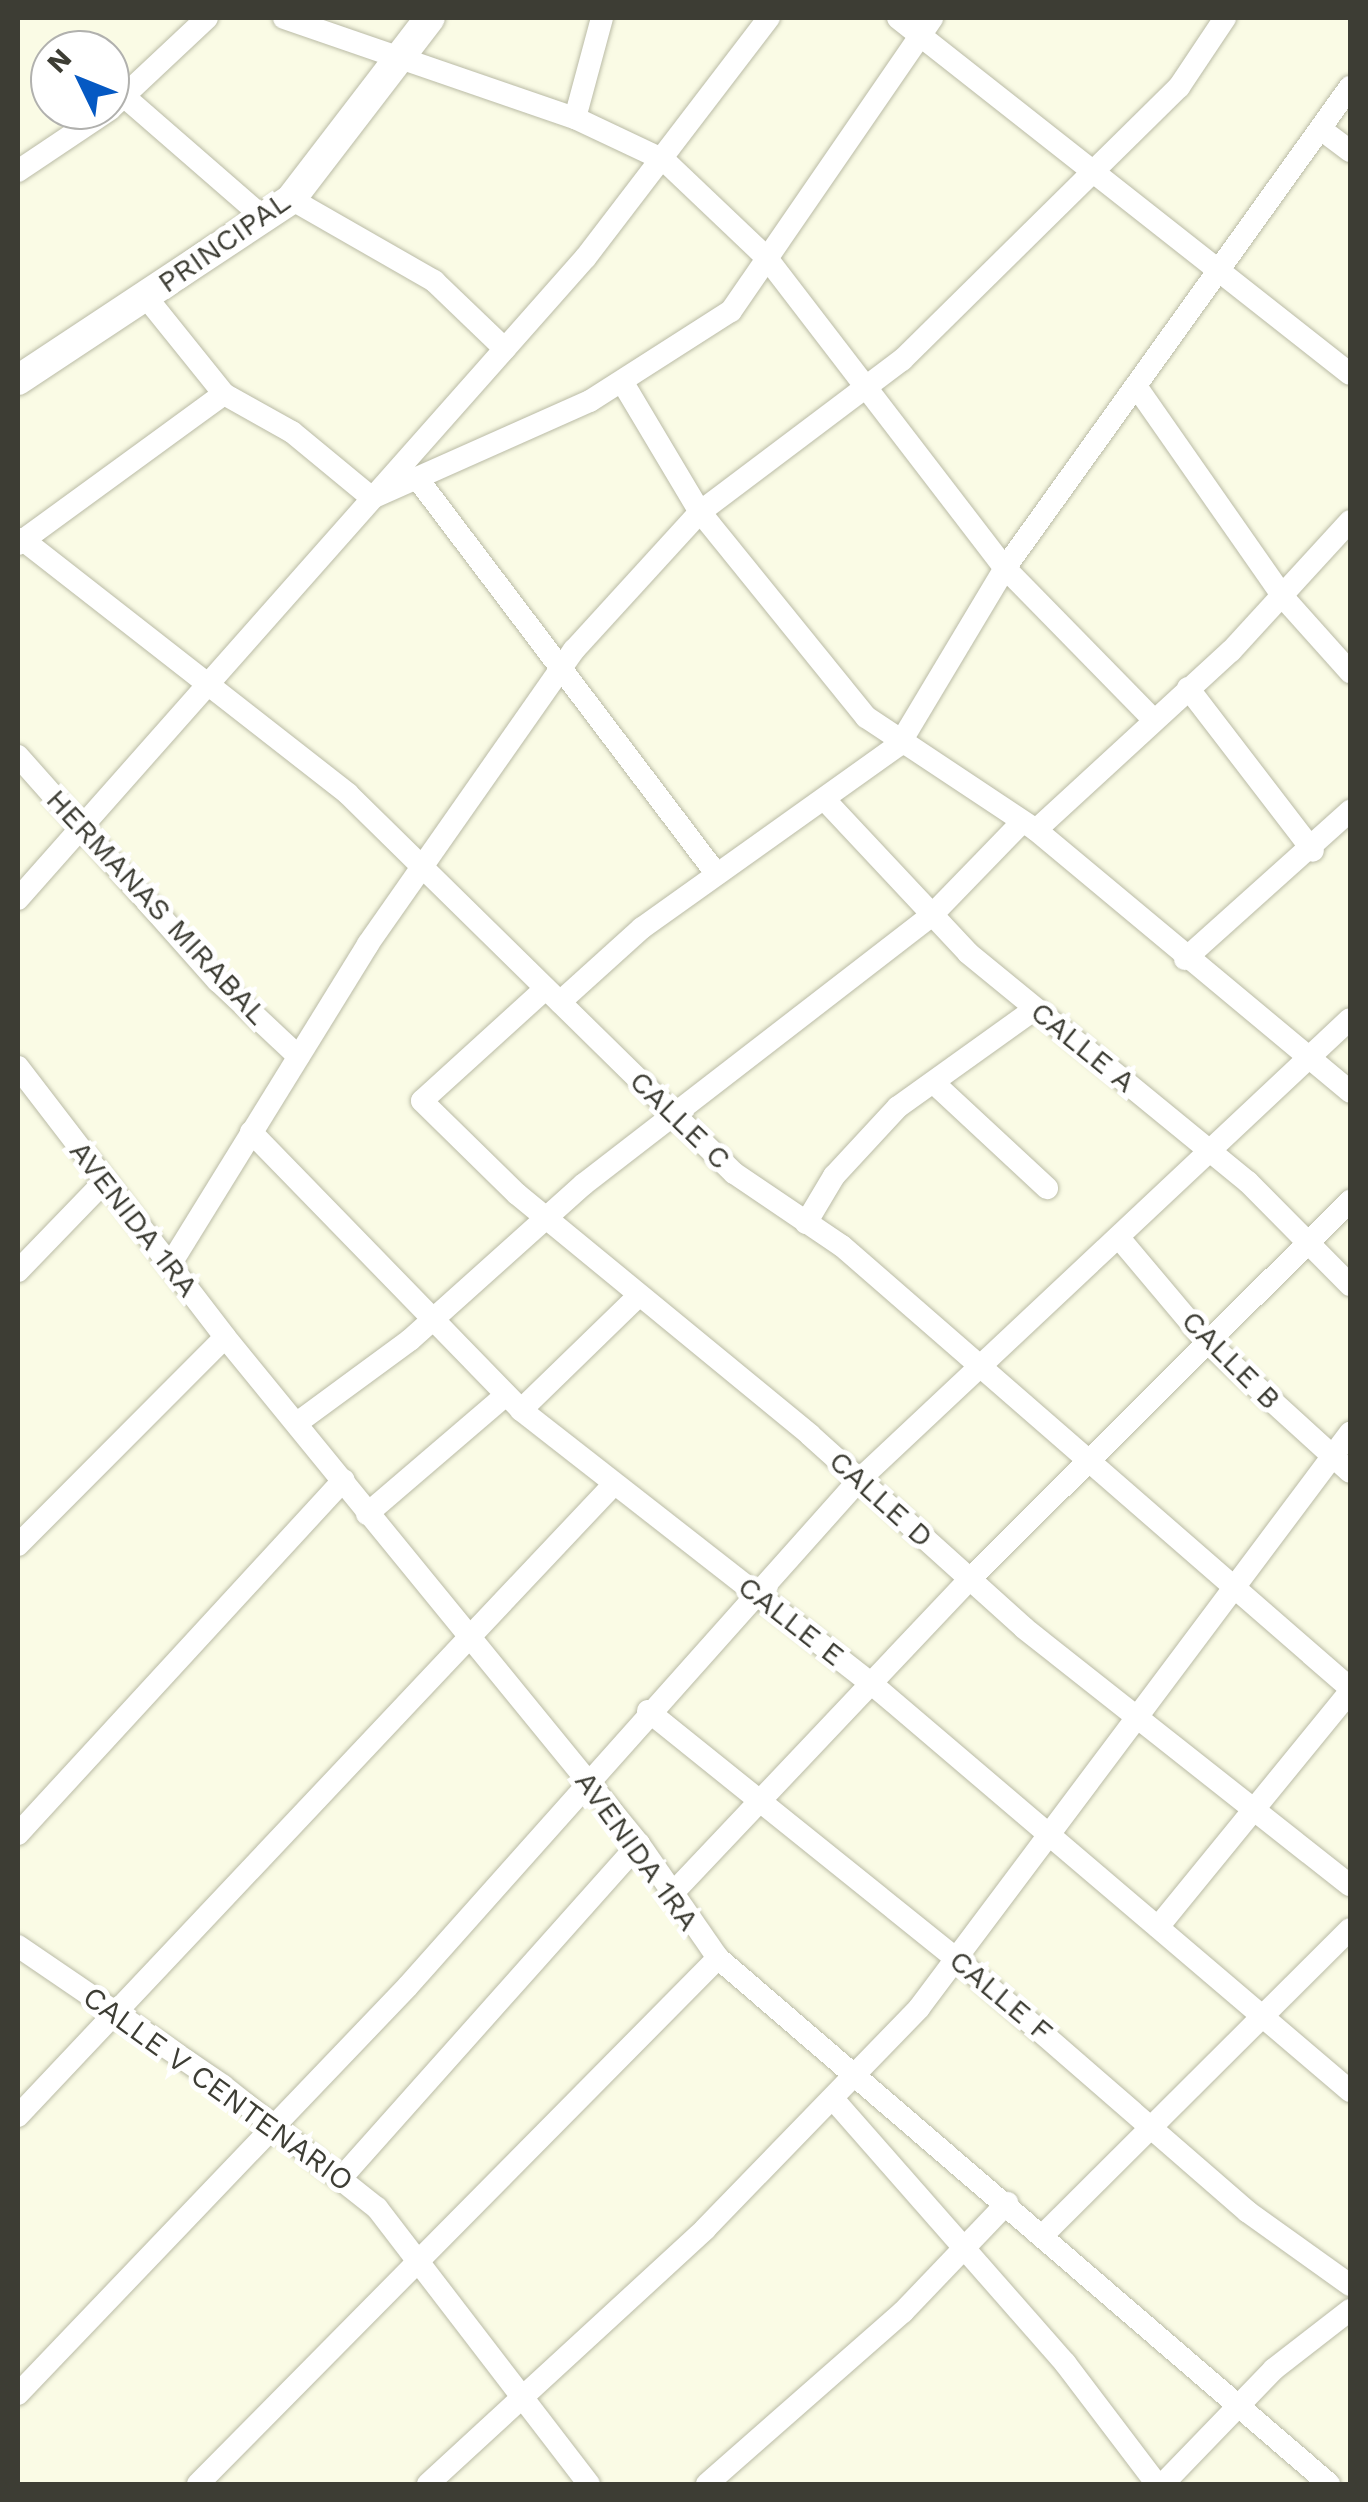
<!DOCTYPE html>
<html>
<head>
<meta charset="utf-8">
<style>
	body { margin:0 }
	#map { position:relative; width:1368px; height:2502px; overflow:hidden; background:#fafbe5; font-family:"Work Sans",sans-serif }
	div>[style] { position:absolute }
	.roads { filter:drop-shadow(0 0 2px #babba6) drop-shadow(0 0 2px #babba6) }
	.minor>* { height:22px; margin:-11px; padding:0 11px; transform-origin:11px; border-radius:11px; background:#fff }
	.tertiary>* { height:30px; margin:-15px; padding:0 15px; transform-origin:15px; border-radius:15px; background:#fff }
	span { translate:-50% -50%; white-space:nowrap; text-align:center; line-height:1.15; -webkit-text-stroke:10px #fff; paint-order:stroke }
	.street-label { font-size:30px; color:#3d3d34 }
	.frame { position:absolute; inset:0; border:20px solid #3d3d34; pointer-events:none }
	.north { position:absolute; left:30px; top:30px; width:100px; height:100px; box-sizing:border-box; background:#fff; border:2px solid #b1b1ae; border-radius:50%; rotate:313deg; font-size:28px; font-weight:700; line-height:40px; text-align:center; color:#3d3d34 }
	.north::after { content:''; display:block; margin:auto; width:35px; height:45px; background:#0559c3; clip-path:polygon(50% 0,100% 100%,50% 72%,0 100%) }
</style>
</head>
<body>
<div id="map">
	<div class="roads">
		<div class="minor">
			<i style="left:284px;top:18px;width:308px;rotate:19deg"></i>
			<i style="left:575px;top:118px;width:98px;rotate:25.3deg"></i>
			<i style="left:664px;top:160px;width:141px;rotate:43.6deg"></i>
			<i style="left:766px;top:257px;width:392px;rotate:52.5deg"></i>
			<i style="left:1005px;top:568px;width:211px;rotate:45.6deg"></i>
			<i style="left:898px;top:18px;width:575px;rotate:38.22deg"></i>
			<i style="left:126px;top:98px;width:184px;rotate:41deg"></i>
			<i style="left:110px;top:109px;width:133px;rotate:-43.2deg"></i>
			<i style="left:575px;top:118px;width:104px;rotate:-74.9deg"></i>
			<i style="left:1322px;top:130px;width:35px;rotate:37deg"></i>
			<i style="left:18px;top:171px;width:110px;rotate:-33.8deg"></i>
			<i style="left:291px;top:199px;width:165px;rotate:29.8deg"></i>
			<i style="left:434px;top:281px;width:98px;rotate:43.8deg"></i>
			<i style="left:146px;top:297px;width:124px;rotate:51.2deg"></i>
			<i style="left:224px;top:394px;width:78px;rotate:29.2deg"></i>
			<i style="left:292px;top:432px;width:104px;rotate:39.5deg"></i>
			<i style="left:372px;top:498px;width:239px;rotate:-24deg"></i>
			<i style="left:590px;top:401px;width:167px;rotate:-32.6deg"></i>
			<i style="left:731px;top:311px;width:355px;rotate:-55.5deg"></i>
			<i style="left:623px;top:383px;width:150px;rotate:59.2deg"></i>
			<i style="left:700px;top:512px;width:264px;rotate:51deg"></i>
			<i style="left:866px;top:717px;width:204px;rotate:33.6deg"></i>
			<i style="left:1036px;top:830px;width:409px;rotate:39.8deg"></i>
			<i style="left:1136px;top:386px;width:257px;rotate:55.1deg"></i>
			<i style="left:1283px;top:597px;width:101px;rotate:48.2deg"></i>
			<i style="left:417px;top:478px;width:496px;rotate:52.9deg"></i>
			<i style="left:22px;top:539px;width:414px;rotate:38deg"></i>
			<i style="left:348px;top:794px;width:541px;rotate:44.48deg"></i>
			<i style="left:734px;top:1173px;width:130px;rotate:34.1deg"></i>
			<i style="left:842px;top:1246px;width:673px;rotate:41.03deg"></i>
			<i style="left:18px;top:544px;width:255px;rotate:-36.1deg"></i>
			<i style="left:1188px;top:688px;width:205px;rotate:52.5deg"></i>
			<i style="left:18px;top:756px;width:301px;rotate:48.4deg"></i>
			<i style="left:218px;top:981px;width:110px;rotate:43.2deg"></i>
			<i style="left:825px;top:800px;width:209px;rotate:46.9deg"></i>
			<i style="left:968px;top:953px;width:362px;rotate:39.3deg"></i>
			<i style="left:1248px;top:1182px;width:145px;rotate:45.3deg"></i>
			<i style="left:1036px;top:830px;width:265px;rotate:-42.6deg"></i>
			<i style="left:1231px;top:651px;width:176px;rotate:-47.5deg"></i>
			<i style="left:18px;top:899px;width:857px;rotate:-48.5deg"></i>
			<i style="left:586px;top:257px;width:301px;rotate:-52.6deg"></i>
			<i style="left:1185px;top:959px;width:222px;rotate:-41.9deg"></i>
			<i style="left:545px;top:989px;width:166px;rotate:137.7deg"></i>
			<i style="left:422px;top:1101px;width:133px;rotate:44.4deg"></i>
			<i style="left:517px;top:1194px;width:379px;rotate:39.4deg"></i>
			<i style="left:810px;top:1435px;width:288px;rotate:42deg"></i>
			<i style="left:1024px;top:1628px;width:415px;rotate:38.3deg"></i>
			<i style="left:560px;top:1002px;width:110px;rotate:-42.1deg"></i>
			<i style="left:642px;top:928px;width:315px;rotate:-35.5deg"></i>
			<i style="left:899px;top:745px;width:206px;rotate:-59.1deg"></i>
			<i style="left:1005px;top:568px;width:592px;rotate:-54.35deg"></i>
			<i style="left:18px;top:1067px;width:340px;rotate:52.5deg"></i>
			<i style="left:225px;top:1337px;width:655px;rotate:50.77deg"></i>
			<i style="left:639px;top:1844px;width:139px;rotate:55.3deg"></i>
			<i style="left:718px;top:1958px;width:806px;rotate:40.72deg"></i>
			<i style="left:935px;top:1084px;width:153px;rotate:42.9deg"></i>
			<i style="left:251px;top:1132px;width:388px;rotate:45.8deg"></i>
			<i style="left:521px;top:1410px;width:445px;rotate:38deg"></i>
			<i style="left:872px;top:1684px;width:628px;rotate:40.41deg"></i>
			<i style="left:806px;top:1223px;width:55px;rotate:-59.2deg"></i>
			<i style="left:834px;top:1176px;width:94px;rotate:-47.2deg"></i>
			<i style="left:898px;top:1107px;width:168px;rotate:-35.6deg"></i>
			<i style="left:1120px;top:1239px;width:132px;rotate:49.9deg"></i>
			<i style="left:1205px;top:1340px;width:196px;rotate:42.3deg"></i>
			<i style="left:170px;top:1265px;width:377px;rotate:-58.3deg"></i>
			<i style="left:368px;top:944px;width:359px;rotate:-55deg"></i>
			<i style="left:574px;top:650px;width:187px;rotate:-47.6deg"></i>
			<i style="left:700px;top:512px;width:253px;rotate:-37deg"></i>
			<i style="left:902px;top:360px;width:389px;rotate:-44.6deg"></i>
			<i style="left:1179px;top:87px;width:83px;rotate:-56.3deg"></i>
			<i style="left:18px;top:1271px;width:122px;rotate:-46deg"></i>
			<i style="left:521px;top:1410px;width:162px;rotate:-44.2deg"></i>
			<i style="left:297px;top:1423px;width:140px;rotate:-36.3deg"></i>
			<i style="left:410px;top:1340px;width:234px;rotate:-41.9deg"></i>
			<i style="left:584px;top:1184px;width:440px;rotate:-37.7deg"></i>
			<i style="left:932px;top:915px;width:128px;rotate:-45.9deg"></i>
			<i style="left:367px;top:1514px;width:183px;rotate:-40.6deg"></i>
			<i style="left:18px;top:1545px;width:293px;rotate:-45.1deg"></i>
			<i style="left:648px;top:1711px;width:398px;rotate:38.8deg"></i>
			<i style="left:958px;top:1960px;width:384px;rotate:41deg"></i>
			<i style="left:1248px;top:2212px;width:125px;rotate:35.6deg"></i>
			<i style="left:18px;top:1834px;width:481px;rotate:-47.4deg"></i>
			<i style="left:670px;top:1896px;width:438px;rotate:-46.6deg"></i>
			<i style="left:971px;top:1578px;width:535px;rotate:-44.85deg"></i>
			<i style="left:1158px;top:1927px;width:303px;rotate:-50.8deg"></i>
			<i style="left:18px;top:1946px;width:248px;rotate:34.3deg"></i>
			<i style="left:223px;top:2086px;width:196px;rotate:38.4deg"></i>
			<i style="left:377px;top:2208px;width:348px;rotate:52.5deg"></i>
			<i style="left:834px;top:2100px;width:350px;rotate:48.7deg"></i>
			<i style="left:1065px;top:2363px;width:152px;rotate:52.8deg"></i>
			<i style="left:18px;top:2116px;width:866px;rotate:-46.68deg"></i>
			<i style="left:343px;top:2176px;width:445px;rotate:-48.3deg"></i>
			<i style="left:1043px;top:2235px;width:433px;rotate:-44.9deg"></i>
			<i style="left:18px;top:2394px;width:564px;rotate:-46.29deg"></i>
			<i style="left:408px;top:1986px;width:678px;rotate:-48.29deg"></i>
			<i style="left:859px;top:1480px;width:673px;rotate:-43.2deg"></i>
			<i style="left:198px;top:2484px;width:740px;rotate:-45.33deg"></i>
			<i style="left:428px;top:2484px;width:377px;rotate:-42.6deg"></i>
			<i style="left:705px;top:2229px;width:308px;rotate:-45.9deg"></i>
			<i style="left:919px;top:2008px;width:719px;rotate:-53.15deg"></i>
			<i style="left:707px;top:2484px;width:261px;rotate:-41.3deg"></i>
			<i style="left:903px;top:2312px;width:151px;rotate:-46.3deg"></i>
			<i style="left:1163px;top:2484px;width:160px;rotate:-46deg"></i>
			<i style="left:1274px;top:2369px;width:96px;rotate:-37.8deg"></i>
		</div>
		<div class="tertiary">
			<i style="left:18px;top:380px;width:328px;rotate:-33.5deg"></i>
			<i style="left:291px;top:199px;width:228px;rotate:-52.5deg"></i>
		</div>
	</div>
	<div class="street-label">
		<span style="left:224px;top:242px;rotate:-35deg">PRINCIPAL</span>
		<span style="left:157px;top:907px;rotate:47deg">HERMANAS MIRABAL</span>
		<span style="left:1083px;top:1047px;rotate:39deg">CALLE A</span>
		<span style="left:680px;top:1120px;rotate:44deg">CALLE C</span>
		<span style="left:134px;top:1219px;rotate:52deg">AVENIDA 1RA</span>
		<span style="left:1231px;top:1360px;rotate:45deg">CALLE B</span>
		<span style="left:881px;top:1499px;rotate:42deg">CALLE D</span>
		<span style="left:791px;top:1621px;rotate:38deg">CALLE E</span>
		<span style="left:637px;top:1851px;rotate:54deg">AVENIDA 1RA</span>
		<span style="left:1001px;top:1996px;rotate:40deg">CALLE F</span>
		<span style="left:218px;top:2089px;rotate:36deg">CALLE V CENTENARIO</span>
	</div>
	<div class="frame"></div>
	<div class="north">N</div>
</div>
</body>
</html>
